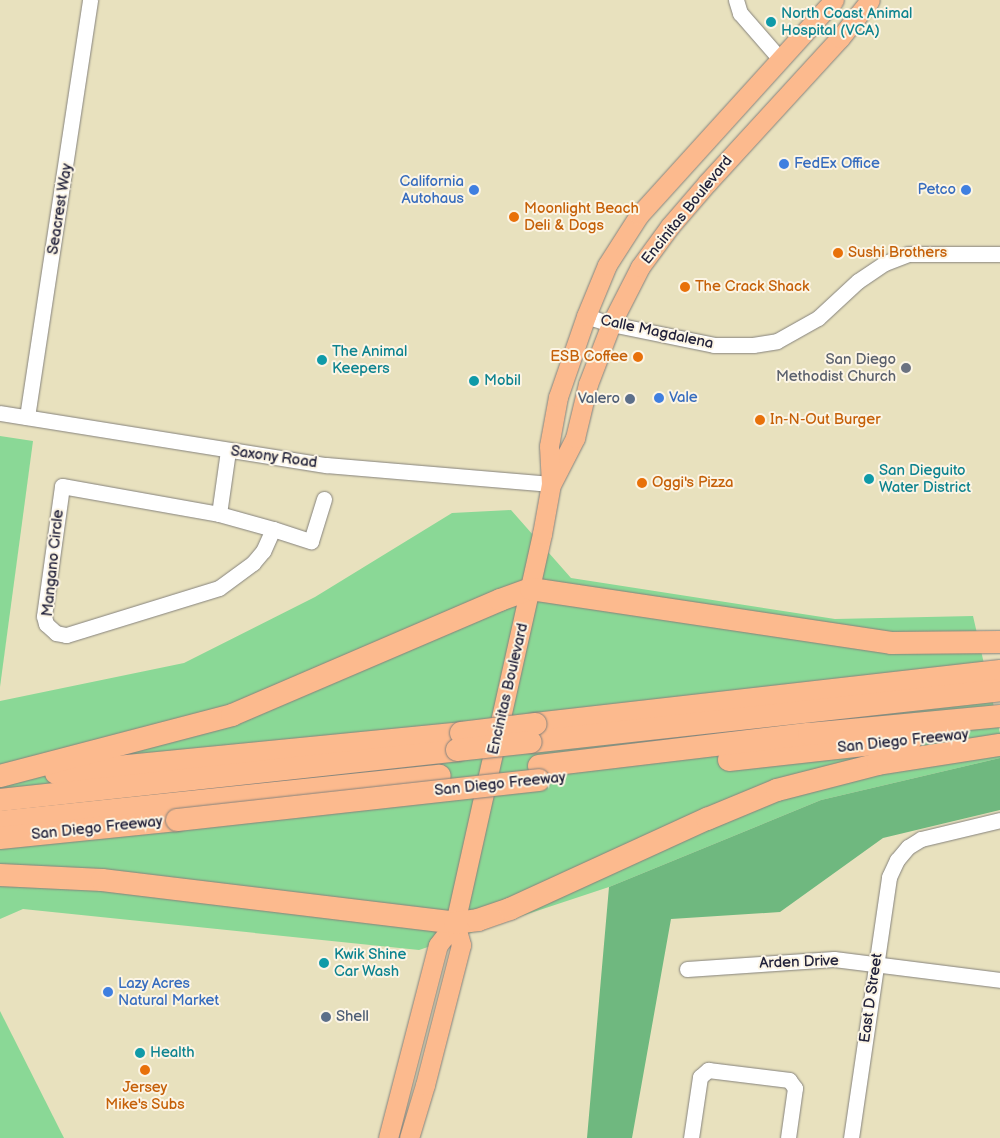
<!DOCTYPE html>
<html>
<head>
<meta charset="utf-8">
<style>
	body { margin:0 }
	#map { position:relative; width:1000px; height:1138px; overflow:hidden; background:#e8e1be; font-family:"Balsamiq Sans",sans-serif }
	div>[style] { position:absolute }
	.green>* { inset:0; background:#8ad896 }
	.forest>* { inset:0; background:#6fb87f }
	.roads { filter:drop-shadow(0 0 1px #85827c) drop-shadow(0 0 1px #85827c) }
	.minor>* { height:15px; margin:-7.5px; padding:0 7.5px; transform-origin:7.5px; border-radius:7.5px; background:#fff }
	.major>* { height:19px; margin:-9.5px; padding:0 9.5px; transform-origin:9.5px; border-radius:9.5px; background:#fcba8e }
	.highway>* { height:22px; margin:-11px; padding:0 11px; transform-origin:11px; border-radius:11px; background:#fcba8e }
	.bridges { filter:drop-shadow(0 0 1px #85827c) drop-shadow(0 0 1px #85827c) }
	.highway-bridge>* { height:22px; margin:-11px; padding:0 11px; transform-origin:11px; border-radius:11px; background:#fcba8e }
	.dots>* { width:14px; height:14px; translate:-50% -50%; box-sizing:border-box; border:2px solid #fcf5e5; border-radius:50% }
	span { translate:-50% -50%; white-space:nowrap; text-align:center; line-height:1.15; -webkit-text-stroke:4px #fcf5e5; paint-order:stroke }
	.culture-label { font-size:15px; color:#0d838f }
	.left { translate:0 -50%; text-align:left }
	.shop-label { font-size:15px; color:#366cbe }
	.right { translate:-100% -50%; text-align:right }
	.food-label { font-size:15px; color:#c56008 }
	.street-label { font-size:15px; color:#22223b }
	.worship-label { font-size:15px; color:#5b616d }
	.service-label { font-size:15px; color:#4e5e75 }
</style>
</head>
<body>
<div id="map">
	<div class="green">
		<i style="clip-path:polygon(0 436px,33px 441px,0 687px)"></i>
		<i style="clip-path:polygon(511px 510px,571px 578px,835px 619px,973px 616px,1000px 733px,1000px 758px,821px 800px,609px 887px,419px 950px,23px 909px,0 919px,0 701px,184px 663px,315px 597px,452px 513px)"></i>
		<i style="clip-path:polygon(0 1011px,64px 1138px,0 1138px)"></i>
	</div>
	<div class="forest">
		<i style="clip-path:polygon(1000px 758px,1000px 810px,883px 838px,780px 912px,671px 919px,632px 1138px,587px 1138px,609px 887px,821px 800px)"></i>
	</div>
	<div class="roads">
		<div class="minor">
			<i style="left:736px;top:0;width:14px;rotate:73deg"></i>
			<i style="left:740px;top:13px;width:61px;rotate:49deg"></i>
			<i style="left:586px;top:316px;width:26px;rotate:18deg"></i>
			<i style="left:611px;top:324px;width:105px;rotate:11.5deg"></i>
			<i style="left:714px;top:345px;width:39px"></i>
			<i style="left:753px;top:345px;width:24px;rotate:-9deg"></i>
			<i style="left:777px;top:341px;width:47px;rotate:-29.3deg"></i>
			<i style="left:818px;top:318px;width:54px;rotate:-42.8deg"></i>
			<i style="left:858px;top:281px;width:32px;rotate:-34deg"></i>
			<i style="left:885px;top:263px;width:25px;rotate:-21deg"></i>
			<i style="left:908px;top:254px;width:92px"></i>
			<i style="left:0;top:413px;width:330px;rotate:9.1deg"></i>
			<i style="left:326px;top:465px;width:226px;rotate:4.8deg"></i>
			<i style="left:27px;top:417px;width:422px;rotate:-81.4deg"></i>
			<i style="left:219px;top:514px;width:64px;rotate:-81.9deg"></i>
			<i style="left:273px;top:529px;width:24px;rotate:114deg"></i>
			<i style="left:263px;top:551px;width:16px;rotate:130deg"></i>
			<i style="left:253px;top:563px;width:42px;rotate:143.7deg"></i>
			<i style="left:219px;top:588px;width:160px;rotate:162.9deg"></i>
			<i style="left:66px;top:635px;width:10px;rotate:-169deg"></i>
			<i style="left:56px;top:633px;width:13px;rotate:-138deg"></i>
			<i style="left:46px;top:624px;width:8px;rotate:-104deg"></i>
			<i style="left:44px;top:616px;width:131px;rotate:-82.1deg"></i>
			<i style="left:62px;top:486px;width:159px;rotate:10.1deg"></i>
			<i style="left:219px;top:514px;width:56px;rotate:15.5deg"></i>
			<i style="left:273px;top:529px;width:40px;rotate:18deg"></i>
			<i style="left:311px;top:541px;width:44px;rotate:-72.8deg"></i>
			<i style="left:687px;top:969px;width:147px;rotate:-3.9deg"></i>
			<i style="left:834px;top:959px;width:167px;rotate:7.2deg"></i>
			<i style="left:691px;top:1138px;width:62px;rotate:-81.6deg"></i>
			<i style="left:700px;top:1077px;width:11px;rotate:-41deg"></i>
			<i style="left:708px;top:1070px;width:82px;rotate:7deg"></i>
			<i style="left:789px;top:1080px;width:10px;rotate:53deg"></i>
			<i style="left:795px;top:1088px;width:50px;rotate:98deg"></i>
			<i style="left:851px;top:1138px;width:264px;rotate:-81.7deg"></i>
			<i style="left:889px;top:877px;width:19px;rotate:-65deg"></i>
			<i style="left:897px;top:860px;width:17px;rotate:-50deg"></i>
			<i style="left:908px;top:847px;width:15px;rotate:-32deg"></i>
			<i style="left:921px;top:839px;width:81px;rotate:-13.5deg"></i>
		</div>
		<div class="major">
			<i style="left:552px;top:483px;width:51px;rotate:-62.9deg"></i>
			<i style="left:575px;top:438px;width:56px;rotate:-76.5deg"></i>
			<i style="left:588px;top:384px;width:64px;rotate:-69deg"></i>
			<i style="left:611px;top:324px;width:64px;rotate:-63deg"></i>
			<i style="left:640px;top:267px;width:51px;rotate:-53.8deg"></i>
			<i style="left:670px;top:226px;width:57px;rotate:-49.3deg"></i>
			<i style="left:707px;top:183px;width:197px;rotate:-47.5deg"></i>
			<i style="left:840px;top:38px;width:48px;rotate:-51.7deg"></i>
			<i style="left:388px;top:1138px;width:199px;rotate:-75.5deg"></i>
			<i style="left:438px;top:945px;width:28px;rotate:-52deg"></i>
			<i style="left:409px;top:1138px;width:55px;rotate:-73.2deg"></i>
			<i style="left:425px;top:1085px;width:145px;rotate:-75.6deg"></i>
			<i style="left:461px;top:945px;width:23px;rotate:-105deg"></i>
			<i style="left:455px;top:923px;width:399px;rotate:-77.4deg"></i>
			<i style="left:542px;top:534px;width:51px;rotate:-79.8deg"></i>
			<i style="left:551px;top:484px;width:38px;rotate:-93deg"></i>
			<i style="left:549px;top:446px;width:50px;rotate:-79.6deg"></i>
			<i style="left:558px;top:397px;width:86px;rotate:-70.9deg"></i>
			<i style="left:586px;top:316px;width:55px;rotate:-67.6deg"></i>
			<i style="left:607px;top:265px;width:59px;rotate:-57.4deg"></i>
			<i style="left:639px;top:215px;width:290px;rotate:-47.8deg"></i>
		</div>
		<div class="highway">
			<i style="left:535px;top:724px;width:468px;rotate:-6.5deg"></i>
			<i style="left:531px;top:742px;width:472px;rotate:-6.3deg"></i>
			<i style="left:729px;top:760px;width:183px;rotate:-6.3deg"></i>
			<i style="left:539px;top:766px;width:272px;rotate:-6.8deg"></i>
			<i style="left:809px;top:734px;width:192px;rotate:-5.4deg"></i>
			<i style="left:56px;top:773px;width:407px;rotate:-5.6deg"></i>
			<i style="left:0;top:776px;width:240px;rotate:-14.7deg"></i>
			<i style="left:232px;top:715px;width:292px;rotate:-23.2deg"></i>
			<i style="left:500px;top:600px;width:33px;rotate:-20deg"></i>
			<i style="left:531px;top:589px;width:364px;rotate:8.5deg"></i>
			<i style="left:891px;top:643px;width:109px;rotate:-0.5deg"></i>
			<i style="left:0;top:800px;width:460px;rotate:-6.2deg"></i>
			<i style="left:0;top:822px;width:442px;rotate:-6deg"></i>
			<i style="left:0;top:838px;width:178px;rotate:-5.8deg"></i>
			<i style="left:0;top:875px;width:102px;rotate:2.8deg"></i>
			<i style="left:102px;top:880px;width:356px;rotate:6.9deg"></i>
			<i style="left:455px;top:923px;width:23px;rotate:-7deg"></i>
			<i style="left:478px;top:920px;width:34px;rotate:-19deg"></i>
			<i style="left:510px;top:909px;width:217px;rotate:-24.6deg"></i>
			<i style="left:707px;top:819px;width:76px;rotate:-22.5deg"></i>
			<i style="left:777px;top:790px;width:104px;rotate:-14.4deg"></i>
			<i style="left:878px;top:764px;width:123px;rotate:-8.9deg"></i>
		</div>
	</div>
	<div class="bridges">
		<div class="highway-bridge">
			<i style="left:461px;top:733px;width:75px;rotate:-6.9deg"></i>
			<i style="left:457px;top:750px;width:74px;rotate:-6.2deg"></i>
			<i style="left:177px;top:820px;width:364px;rotate:-6.3deg"></i>
		</div>
	</div>
	<div class="dots">
		<i style="left:771px;top:22px;background:#0f9aa8"></i>
		<i style="left:784px;top:164px;background:#3f7fe0"></i>
		<i style="left:474px;top:190px;background:#3f7fe0"></i>
		<i style="left:966px;top:190px;background:#3f7fe0"></i>
		<i style="left:514px;top:217px;background:#e8710a"></i>
		<i style="left:838px;top:253px;background:#e8710a"></i>
		<i style="left:685px;top:287px;background:#e8710a"></i>
		<i style="left:638px;top:357px;background:#e8710a"></i>
		<i style="left:322px;top:360px;background:#0f9aa8"></i>
		<i style="left:906px;top:368px;background:#6b7280"></i>
		<i style="left:474px;top:381px;background:#0f9aa8"></i>
		<i style="left:659px;top:398px;background:#3f7fe0"></i>
		<i style="left:630px;top:399px;background:#5c6f8a"></i>
		<i style="left:760px;top:420px;background:#e8710a"></i>
		<i style="left:869px;top:479px;background:#0f9aa8"></i>
		<i style="left:642px;top:483px;background:#e8710a"></i>
		<i style="left:324px;top:963px;background:#0f9aa8"></i>
		<i style="left:108px;top:992px;background:#3f7fe0"></i>
		<i style="left:326px;top:1017px;background:#5c6f8a"></i>
		<i style="left:140px;top:1053px;background:#0f9aa8"></i>
		<i style="left:145px;top:1070px;background:#e8710a"></i>
	</div>
	<div class="culture-label">
		<span class="left" style="left:781px;top:22px">North Coast Animal<br>Hospital (VCA)</span>
		<span class="left" style="left:332px;top:360px">The Animal<br>Keepers</span>
		<span class="left" style="left:484px;top:381px">Mobil</span>
		<span class="left" style="left:879px;top:479px">San Dieguito<br>Water District</span>
		<span class="left" style="left:334px;top:963px">Kwik Shine<br>Car Wash</span>
		<span class="left" style="left:150px;top:1053px">Health</span>
	</div>
	<div class="shop-label">
		<span class="left" style="left:794px;top:164px">FedEx Office</span>
		<span class="right" style="left:464px;top:190px">California<br>Autohaus</span>
		<span class="right" style="left:956px;top:190px">Petco</span>
		<span class="left" style="left:669px;top:398px">Vale</span>
		<span class="left" style="left:118px;top:992px">Lazy Acres<br>Natural Market</span>
	</div>
	<div class="food-label">
		<span class="left" style="left:524px;top:217px">Moonlight Beach<br>Deli &amp; Dogs</span>
		<span class="left" style="left:848px;top:253px">Sushi Brothers</span>
		<span class="left" style="left:695px;top:287px">The Crack Shack</span>
		<span class="right" style="left:628px;top:357px">ESB Coffee</span>
		<span class="left" style="left:770px;top:420px">In-N-Out Burger</span>
		<span class="left" style="left:652px;top:483px">Oggi's Pizza</span>
		<span style="left:145px;top:1096px">Jersey<br>Mike's Subs</span>
	</div>
	<div class="street-label">
		<span style="left:60px;top:209px;rotate:-81deg">Seacrest Way</span>
		<span style="left:687px;top:210px;rotate:-51deg">Encinitas Boulevard</span>
		<span style="left:657px;top:332px;rotate:12deg">Calle Magdalena</span>
		<span style="left:274px;top:457px;rotate:8deg">Saxony Road</span>
		<span style="left:53px;top:563px;rotate:-84deg">Mangano Circle</span>
		<span style="left:508px;top:689px;rotate:-77deg">Encinitas Boulevard</span>
		<span style="left:903px;top:741px;rotate:-6deg">San Diego Freeway</span>
		<span style="left:500px;top:784px;rotate:-6deg">San Diego Freeway</span>
		<span style="left:97px;top:828px;rotate:-6deg">San Diego Freeway</span>
		<span style="left:799px;top:962px;rotate:-2deg">Arden Drive</span>
		<span style="left:871px;top:998px;rotate:-82deg">East D Street</span>
	</div>
	<div class="worship-label">
		<span class="right" style="left:896px;top:368px">San Diego<br>Methodist Church</span>
	</div>
	<div class="service-label">
		<span class="right" style="left:620px;top:399px">Valero</span>
		<span class="left" style="left:336px;top:1017px">Shell</span>
	</div>
</div>
</body>
</html>
